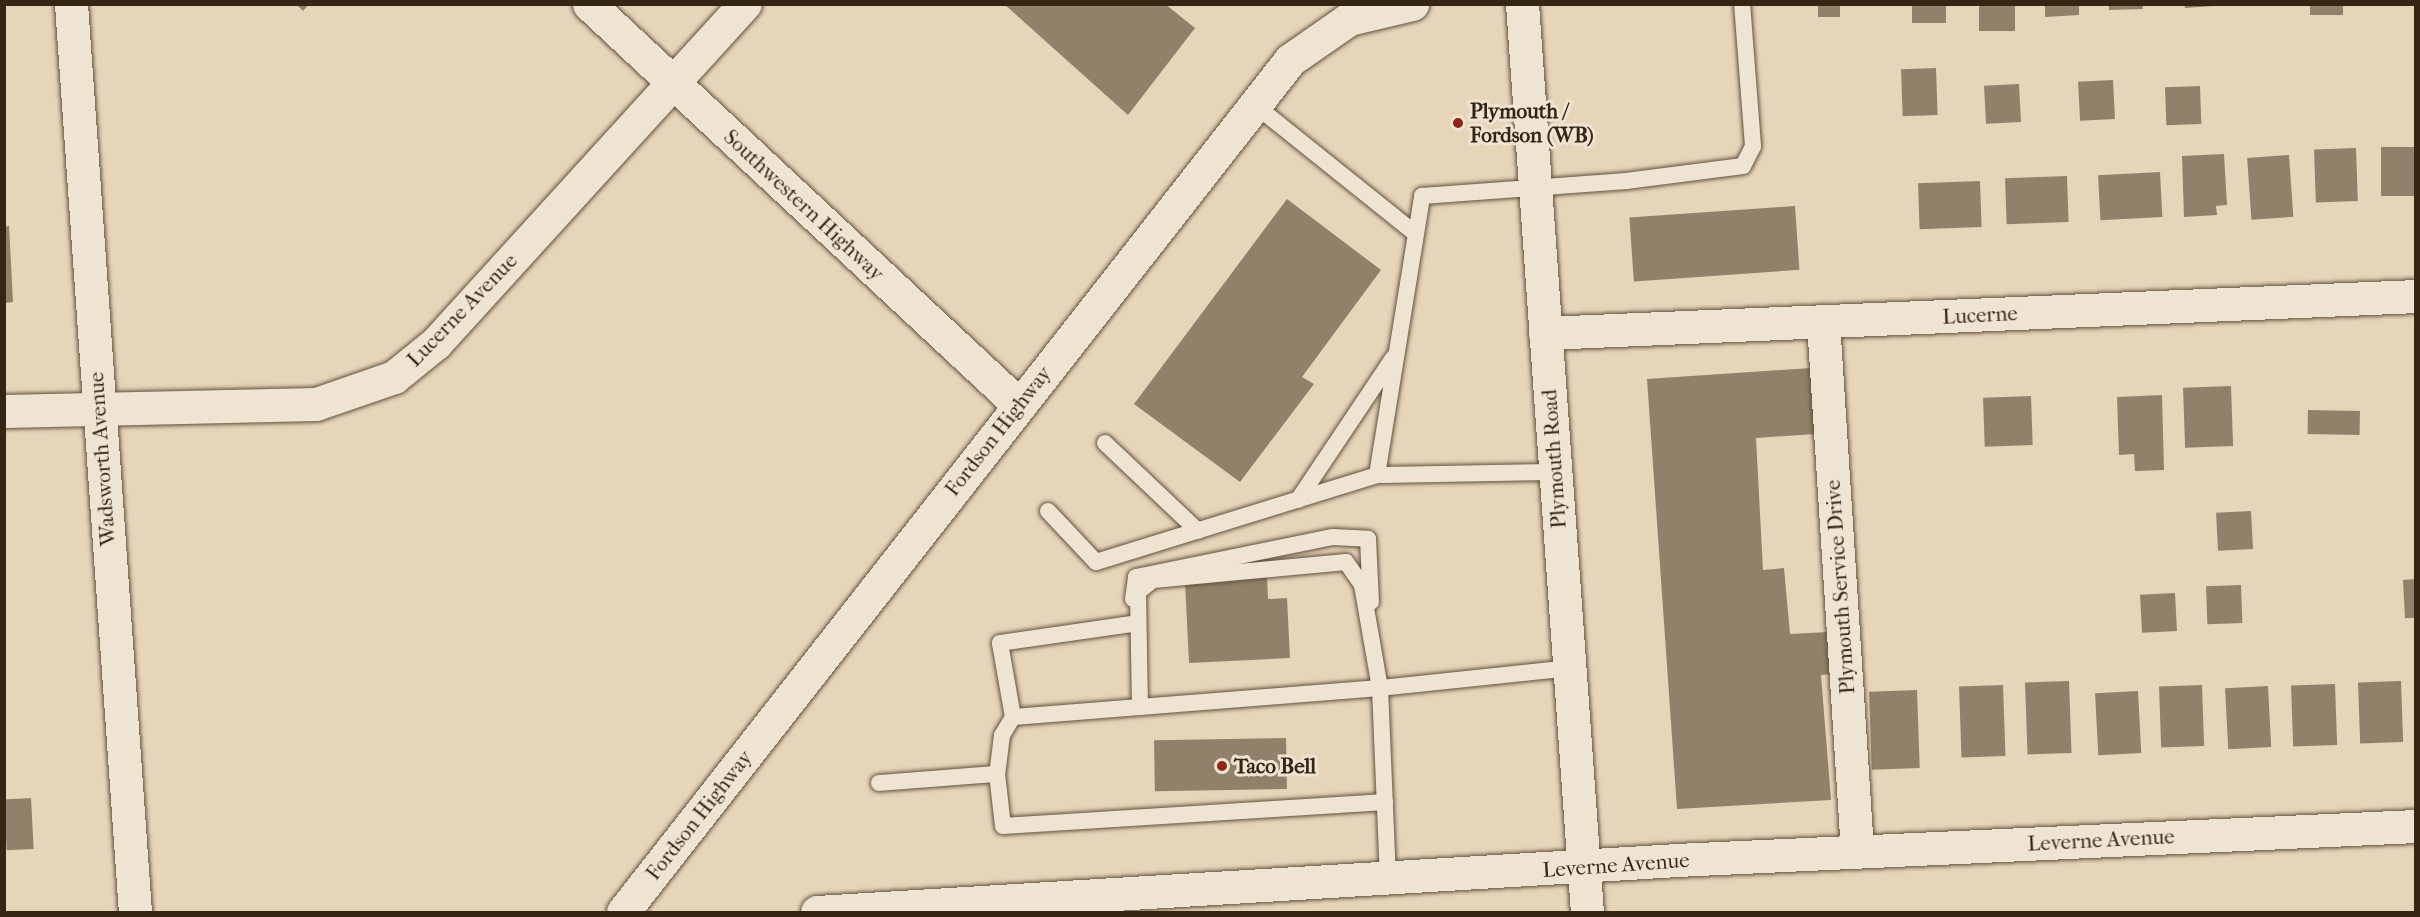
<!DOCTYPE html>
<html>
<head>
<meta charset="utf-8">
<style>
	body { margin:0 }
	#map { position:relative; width:2420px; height:917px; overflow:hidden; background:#e7d5ba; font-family:"IM FELL French Canon",serif }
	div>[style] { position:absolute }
	.building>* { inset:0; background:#91816a; transform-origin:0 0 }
	.roads { filter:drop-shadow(0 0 2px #61523d) drop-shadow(0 0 2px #61523d) }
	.lane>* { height:16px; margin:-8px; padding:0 8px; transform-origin:8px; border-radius:8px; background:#efe4d2 }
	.street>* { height:33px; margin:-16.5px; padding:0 16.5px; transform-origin:16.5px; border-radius:16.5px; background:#efe4d2 }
	.secondary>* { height:33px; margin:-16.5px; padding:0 16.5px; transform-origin:16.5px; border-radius:16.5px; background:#efe4d2 }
	.dots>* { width:16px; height:16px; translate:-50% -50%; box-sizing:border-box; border:3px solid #efe4d2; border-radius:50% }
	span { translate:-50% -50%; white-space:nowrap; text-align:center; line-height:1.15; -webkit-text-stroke:6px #efe4d2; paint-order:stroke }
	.poi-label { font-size:21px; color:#342613; font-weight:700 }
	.left { translate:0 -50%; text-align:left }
	.street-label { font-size:21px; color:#342613 }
	.frame { position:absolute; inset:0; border:6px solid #342613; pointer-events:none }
</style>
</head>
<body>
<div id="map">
	<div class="building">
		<i style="clip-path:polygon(296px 4px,309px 4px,303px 11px)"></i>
		<i style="clip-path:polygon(1004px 4px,1165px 4px,1195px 28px,1128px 115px)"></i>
		<i style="left:1818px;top:4px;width:22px;height:13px"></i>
		<i style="left:1912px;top:4px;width:34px;height:19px"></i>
		<i style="left:1979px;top:4px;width:36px;height:27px"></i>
		<i style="clip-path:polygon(2045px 4px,2079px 4px,2079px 15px,2045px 17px)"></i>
		<i style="clip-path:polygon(2109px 4px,2142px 4px,2143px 9px,2109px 10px)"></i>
		<i style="clip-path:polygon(2185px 4px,2213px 4px,2213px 6px,2185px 8px)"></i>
		<i style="left:2310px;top:4px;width:33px;height:11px"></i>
		<i style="left:1936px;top:68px;width:47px;height:35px;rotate:88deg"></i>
		<i style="left:2113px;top:80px;width:39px;height:35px;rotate:87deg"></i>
		<i style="left:2019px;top:84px;width:38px;height:35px;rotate:87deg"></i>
		<i style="left:2200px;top:86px;width:38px;height:35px;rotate:88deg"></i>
		<i style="left:2416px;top:147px;width:49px;height:35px;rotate:90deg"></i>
		<i style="left:2356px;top:148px;width:53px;height:42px;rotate:88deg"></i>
		<i style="clip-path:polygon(2224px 154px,2227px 205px,2216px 206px,2217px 215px,2184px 217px,2182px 156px)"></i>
		<i style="left:2289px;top:155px;width:62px;height:42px;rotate:86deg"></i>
		<i style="left:2160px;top:172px;width:45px;height:62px;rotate:87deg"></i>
		<i style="left:2067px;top:176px;width:46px;height:62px;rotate:88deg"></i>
		<i style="left:1980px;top:181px;width:46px;height:62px;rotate:88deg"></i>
		<i style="clip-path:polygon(1287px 199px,1381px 270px,1302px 377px,1314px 384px,1240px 482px,1134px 404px)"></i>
		<i style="left:1795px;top:206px;width:64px;height:166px;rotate:86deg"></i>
		<i style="clip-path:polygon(9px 226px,13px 302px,4px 303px,4px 227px)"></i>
		<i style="clip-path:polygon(1811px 368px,1815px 434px,1756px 438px,1763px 570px,1784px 568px,1790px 634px,1829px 632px,1833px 674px,1821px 675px,1831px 800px,1677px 809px,1647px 379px)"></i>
		<i style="left:2231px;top:386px;width:60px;height:48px;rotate:88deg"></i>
		<i style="clip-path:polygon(2162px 395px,2164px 470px,2135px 471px,2134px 454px,2119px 455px,2117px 397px)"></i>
		<i style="left:2031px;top:396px;width:49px;height:48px;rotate:88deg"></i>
		<i style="left:2308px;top:410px;width:52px;height:24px;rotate:1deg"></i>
		<i style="left:2251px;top:511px;width:38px;height:35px;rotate:87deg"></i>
		<i style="clip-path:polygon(1267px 577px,1268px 599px,1287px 598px,1290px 658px,1189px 663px,1185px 581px)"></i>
		<i style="clip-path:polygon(2416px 579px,2416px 618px,2405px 618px,2403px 580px)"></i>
		<i style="left:2241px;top:585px;width:38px;height:35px;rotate:88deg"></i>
		<i style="left:2175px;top:593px;width:38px;height:35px;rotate:87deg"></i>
		<i style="left:2069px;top:681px;width:72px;height:44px;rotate:88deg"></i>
		<i style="left:2401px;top:681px;width:61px;height:43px;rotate:88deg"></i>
		<i style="left:2335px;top:684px;width:61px;height:44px;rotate:88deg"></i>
		<i style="left:2003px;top:685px;width:71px;height:44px;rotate:88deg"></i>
		<i style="left:2202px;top:685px;width:61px;height:43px;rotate:88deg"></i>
		<i style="left:2268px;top:686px;width:61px;height:43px;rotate:87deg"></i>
		<i style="left:1917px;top:690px;width:78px;height:48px;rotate:88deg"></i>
		<i style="left:2138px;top:691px;width:62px;height:43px;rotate:87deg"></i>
		<i style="left:1286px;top:738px;width:51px;height:132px;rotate:89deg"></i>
		<i style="left:31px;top:798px;width:51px;height:27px;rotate:87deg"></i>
	</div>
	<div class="roads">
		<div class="lane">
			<i style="left:1255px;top:105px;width:205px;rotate:38.7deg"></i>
			<i style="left:1105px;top:443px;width:128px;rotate:43.4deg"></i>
			<i style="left:1377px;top:475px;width:283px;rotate:-80.8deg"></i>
			<i style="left:1422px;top:196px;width:205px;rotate:-4.2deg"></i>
			<i style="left:1626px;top:181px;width:118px;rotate:-7.3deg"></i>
			<i style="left:1743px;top:166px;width:22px;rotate:-63deg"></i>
			<i style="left:1753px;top:146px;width:142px;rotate:-94.4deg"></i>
			<i style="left:1298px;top:500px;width:171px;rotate:-56.2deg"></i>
			<i style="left:1048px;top:511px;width:70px;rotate:46.7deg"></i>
			<i style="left:1096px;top:562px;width:294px;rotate:-17.2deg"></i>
			<i style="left:1377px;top:475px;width:178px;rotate:-1deg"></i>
			<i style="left:1133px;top:599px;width:22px;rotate:-82deg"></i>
			<i style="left:1136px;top:577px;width:201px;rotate:-11.5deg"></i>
			<i style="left:1333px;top:537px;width:35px;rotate:3deg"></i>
			<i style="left:1368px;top:539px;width:63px;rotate:87.3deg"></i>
			<i style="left:1140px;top:707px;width:115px;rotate:-91deg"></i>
			<i style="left:1138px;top:592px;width:19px;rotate:-39deg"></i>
			<i style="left:1153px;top:580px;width:194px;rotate:-5.3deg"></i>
			<i style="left:1346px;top:562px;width:28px;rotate:55deg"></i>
			<i style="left:1362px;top:585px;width:105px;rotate:80.1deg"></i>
			<i style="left:1380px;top:688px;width:241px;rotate:175.5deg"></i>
			<i style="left:1140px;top:707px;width:127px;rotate:175.5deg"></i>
			<i style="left:1013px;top:717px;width:21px;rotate:121deg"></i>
			<i style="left:1002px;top:735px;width:39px;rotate:97deg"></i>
			<i style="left:997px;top:774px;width:52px;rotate:83.4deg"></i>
			<i style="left:1003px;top:826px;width:383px;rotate:-3.6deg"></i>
			<i style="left:1013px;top:717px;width:75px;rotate:-100deg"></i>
			<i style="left:1000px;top:643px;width:139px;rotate:-8.2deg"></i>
			<i style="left:879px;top:783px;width:118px;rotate:-4.4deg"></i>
			<i style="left:1388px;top:879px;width:191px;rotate:-92.4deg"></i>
			<i style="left:1380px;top:688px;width:191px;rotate:-6deg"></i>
		</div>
		<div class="street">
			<i style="left:71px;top:4px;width:910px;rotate:85.97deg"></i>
			<i style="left:589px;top:4px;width:588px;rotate:43deg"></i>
			<i style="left:1823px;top:322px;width:530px;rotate:86.32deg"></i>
			<i style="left:1545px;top:333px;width:872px;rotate:-2.43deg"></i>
			<i style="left:4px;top:411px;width:312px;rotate:-1.3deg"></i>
			<i style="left:316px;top:404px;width:83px;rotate:-19.1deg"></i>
			<i style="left:394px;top:377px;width:54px;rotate:-39deg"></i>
			<i style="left:436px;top:343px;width:459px;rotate:-47.7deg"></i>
			<i style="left:623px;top:912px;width:1082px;rotate:-51.94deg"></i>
			<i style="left:1290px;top:60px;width:72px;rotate:-34.8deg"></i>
			<i style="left:1349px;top:19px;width:65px;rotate:-13.4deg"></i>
			<i style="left:817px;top:912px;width:861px;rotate:-3.46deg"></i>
			<i style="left:1676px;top:860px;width:741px;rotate:-2.63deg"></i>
		</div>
		<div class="secondary">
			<i style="left:1522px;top:4px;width:910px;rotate:85.91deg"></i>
		</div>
	</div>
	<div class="dots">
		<i style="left:1458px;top:123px;background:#8f2418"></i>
		<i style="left:1222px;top:766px;background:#8f2418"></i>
	</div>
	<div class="poi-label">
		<span class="left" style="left:1470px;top:123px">Plymouth /<br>Fordson (WB)</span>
		<span class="left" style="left:1234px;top:766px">Taco Bell</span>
	</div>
	<div class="street-label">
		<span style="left:804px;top:205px;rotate:43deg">Southwestern Highway</span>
		<span style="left:462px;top:310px;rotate:-46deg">Lucerne Avenue</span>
		<span style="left:1980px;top:315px;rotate:-3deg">Lucerne</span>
		<span style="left:998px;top:431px;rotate:-52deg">Fordson Highway</span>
		<span style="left:102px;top:459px;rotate:-94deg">Wadsworth Avenue</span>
		<span style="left:1554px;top:459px;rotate:-94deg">Plymouth Road</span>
		<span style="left:1840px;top:587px;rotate:-94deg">Plymouth Service Drive</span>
		<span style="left:699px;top:815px;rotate:-52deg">Fordson Highway</span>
		<span style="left:2101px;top:840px;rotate:-3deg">Leverne Avenue</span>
		<span style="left:1616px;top:865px;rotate:-4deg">Leverne Avenue</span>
	</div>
	<div class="frame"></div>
</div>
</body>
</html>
